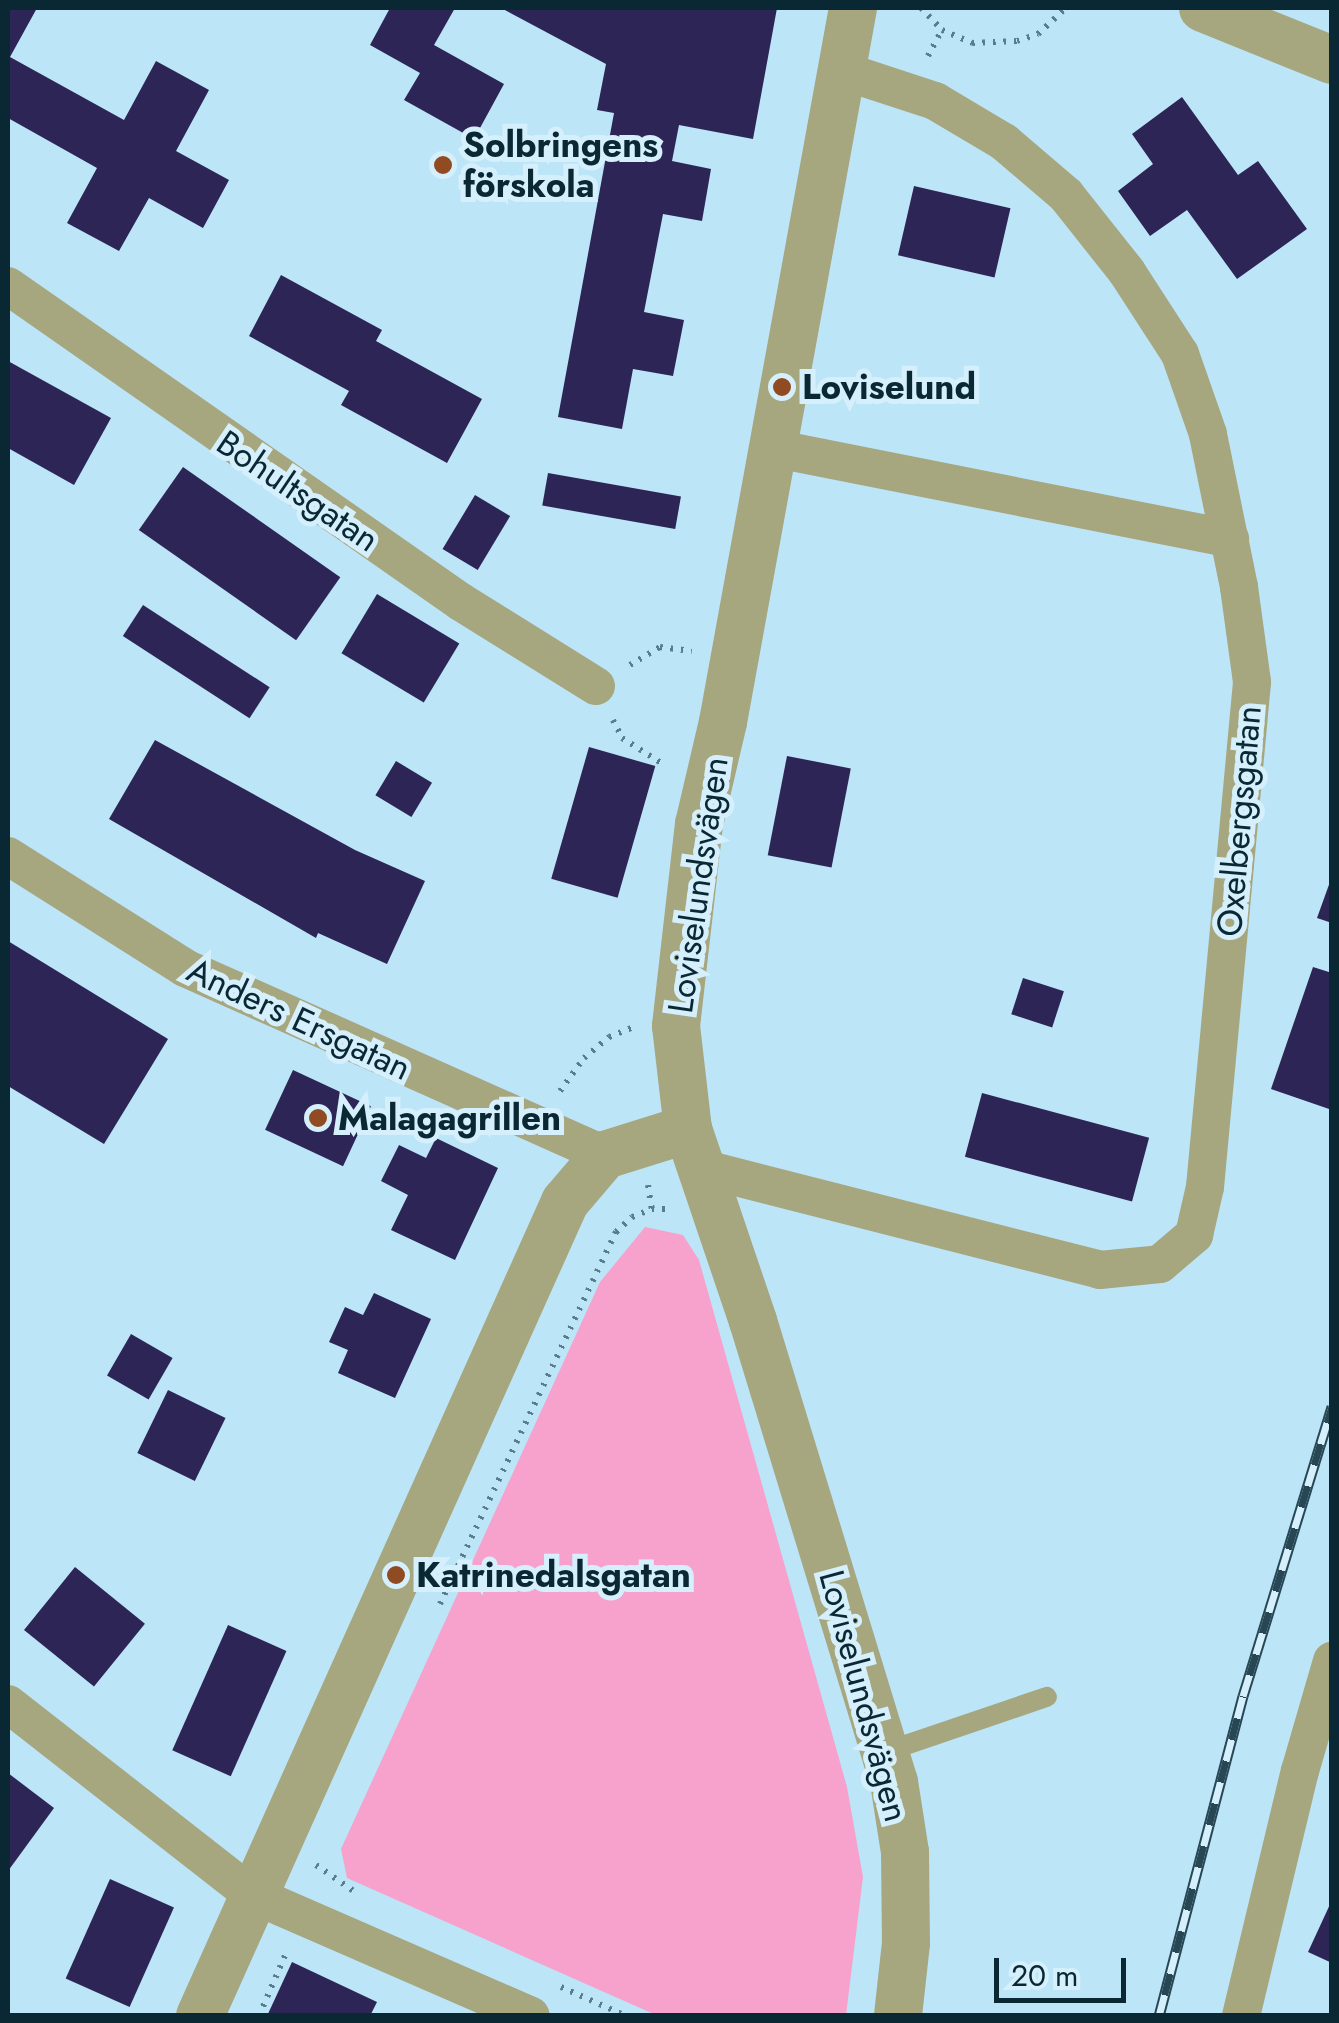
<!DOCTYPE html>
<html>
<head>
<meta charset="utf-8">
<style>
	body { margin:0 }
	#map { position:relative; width:1339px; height:2023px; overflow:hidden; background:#bce5f8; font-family:Jost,sans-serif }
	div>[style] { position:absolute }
	.green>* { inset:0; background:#f7a1cd }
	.building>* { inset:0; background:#2d2555; transform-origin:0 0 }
	.path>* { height:6px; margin-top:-3px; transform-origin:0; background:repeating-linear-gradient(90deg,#5a7d8c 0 2.5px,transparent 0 10.5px) }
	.service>* { height:20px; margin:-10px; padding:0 10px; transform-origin:10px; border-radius:10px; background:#a6a67f }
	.minor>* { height:38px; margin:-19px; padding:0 19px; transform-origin:19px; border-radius:19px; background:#a6a67f }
	.tertiary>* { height:48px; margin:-24px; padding:0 24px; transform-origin:24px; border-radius:24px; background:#a6a67f }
	.rail>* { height:11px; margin-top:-5.5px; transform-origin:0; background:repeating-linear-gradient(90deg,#d5f0fc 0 22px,#284754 0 44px); box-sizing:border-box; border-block:2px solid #284754 }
	.dots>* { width:28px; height:28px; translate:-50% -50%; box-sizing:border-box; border:5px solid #d5f0fc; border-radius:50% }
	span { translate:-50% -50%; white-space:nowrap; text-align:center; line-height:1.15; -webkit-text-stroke:10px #d5f0fc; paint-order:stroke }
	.poi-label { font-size:35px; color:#0a2833; font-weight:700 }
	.left { translate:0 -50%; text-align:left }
	.street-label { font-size:35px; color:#0a2833 }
	.frame { position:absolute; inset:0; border:10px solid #0a2833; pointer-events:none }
	.scale { position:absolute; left:994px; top:1958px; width:132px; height:45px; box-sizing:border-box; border:5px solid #0a2833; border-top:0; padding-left:12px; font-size:30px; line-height:35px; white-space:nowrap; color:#0a2833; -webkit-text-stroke:8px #d5f0fc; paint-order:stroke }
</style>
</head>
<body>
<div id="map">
	<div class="green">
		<i style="clip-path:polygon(645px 1227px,683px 1235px,699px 1260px,847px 1787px,863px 1877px,846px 2015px,656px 2015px,347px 1878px,341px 1849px,600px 1282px)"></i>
	</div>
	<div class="building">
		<i style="clip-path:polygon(8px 8px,37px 8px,10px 57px,124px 120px,156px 61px,209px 90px,176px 151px,229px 180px,203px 228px,149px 198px,119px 251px,67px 223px,97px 168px,8px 118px)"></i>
		<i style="clip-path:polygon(390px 8px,455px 8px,434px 45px,504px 84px,474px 139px,404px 100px,420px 73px,370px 45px)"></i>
		<i style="clip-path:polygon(501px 8px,777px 8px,753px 139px,679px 125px,672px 161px,711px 169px,702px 221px,663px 214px,644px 312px,684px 320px,673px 376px,633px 369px,622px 429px,558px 417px,614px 113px,597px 110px,606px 64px)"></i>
		<i style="clip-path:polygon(1182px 97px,1238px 175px,1258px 161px,1307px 229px,1237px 279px,1187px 210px,1150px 236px,1118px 191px,1153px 164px,1132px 134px)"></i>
		<i style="left:914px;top:186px;width:99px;height:71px;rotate:13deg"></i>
		<i style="clip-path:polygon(281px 275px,382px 330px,376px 341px,482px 399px,447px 463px,341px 405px,349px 391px,249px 336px)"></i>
		<i style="clip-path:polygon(8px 361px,111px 418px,74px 485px,8px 448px)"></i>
		<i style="left:183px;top:467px;width:192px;height:77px;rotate:35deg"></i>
		<i style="left:548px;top:473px;width:135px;height:33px;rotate:10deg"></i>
		<i style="left:475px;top:495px;width:41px;height:63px;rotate:31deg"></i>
		<i style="left:377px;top:594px;width:96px;height:69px;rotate:31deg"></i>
		<i style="left:143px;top:605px;width:151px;height:37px;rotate:33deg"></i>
		<i style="clip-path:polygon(155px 740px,355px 850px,425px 881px,387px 964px,318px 933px,316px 938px,109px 819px)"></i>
		<i style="left:589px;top:747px;width:69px;height:137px;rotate:16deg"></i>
		<i style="left:787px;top:756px;width:65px;height:101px;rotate:11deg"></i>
		<i style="left:396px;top:761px;width:42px;height:40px;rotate:31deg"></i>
		<i style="clip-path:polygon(1331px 879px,1332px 879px,1332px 923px,1317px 918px)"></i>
		<i style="clip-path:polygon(8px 941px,168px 1039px,104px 1144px,8px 1086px)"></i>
		<i style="clip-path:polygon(1313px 967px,1332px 973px,1332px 1110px,1271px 1089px)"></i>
		<i style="left:1023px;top:978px;width:43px;height:38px;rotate:18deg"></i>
		<i style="left:293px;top:1070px;width:86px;height:66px;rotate:25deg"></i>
		<i style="left:982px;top:1093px;width:173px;height:66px;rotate:15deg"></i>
		<i style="clip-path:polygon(436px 1138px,498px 1168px,455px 1260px,391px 1230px,408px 1195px,381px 1181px,399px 1145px,426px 1158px)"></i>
		<i style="clip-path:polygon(374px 1293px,431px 1319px,395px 1398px,338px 1373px,348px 1350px,329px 1342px,345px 1307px,363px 1315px)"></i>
		<i style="left:131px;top:1334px;width:48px;height:48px;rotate:30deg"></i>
		<i style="left:168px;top:1390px;width:64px;height:70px;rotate:26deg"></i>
		<i style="left:75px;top:1567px;width:90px;height:81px;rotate:39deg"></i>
		<i style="left:228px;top:1625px;width:64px;height:137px;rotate:24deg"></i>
		<i style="clip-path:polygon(8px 1773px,54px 1808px,8px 1871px)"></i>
		<i style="left:110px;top:1879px;width:70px;height:109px;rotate:24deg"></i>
		<i style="clip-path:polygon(1332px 1900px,1332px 1963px,1308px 1952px)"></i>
		<i style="clip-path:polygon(292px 1962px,377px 2002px,370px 2016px,267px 2016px)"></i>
	</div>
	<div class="path">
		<i style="left:921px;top:8px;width:30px;rotate:46deg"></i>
		<i style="left:942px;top:30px;width:33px;rotate:23deg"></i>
		<i style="left:972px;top:43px;width:45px;rotate:-2.5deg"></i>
		<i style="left:1017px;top:41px;width:22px;rotate:-18deg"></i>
		<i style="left:1038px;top:34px;width:38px;rotate:-43deg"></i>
		<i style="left:928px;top:56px;width:30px;rotate:-62deg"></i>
		<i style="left:630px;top:665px;width:35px;rotate:-31deg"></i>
		<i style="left:660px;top:647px;width:32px;rotate:7deg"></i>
		<i style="left:613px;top:720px;width:20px;rotate:63deg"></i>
		<i style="left:622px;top:738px;width:52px;rotate:32.5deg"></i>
		<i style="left:560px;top:1091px;width:41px;rotate:-54deg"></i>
		<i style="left:584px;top:1058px;width:33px;rotate:-40deg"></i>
		<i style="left:609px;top:1037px;width:24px;rotate:-22deg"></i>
		<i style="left:648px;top:1185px;width:24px;rotate:81deg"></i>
		<i style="left:440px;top:1604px;width:412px;rotate:-64.7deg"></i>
		<i style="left:616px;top:1232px;width:22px;rotate:-43deg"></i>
		<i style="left:632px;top:1217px;width:22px;rotate:-22deg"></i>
		<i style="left:652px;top:1209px;width:17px"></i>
		<i style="left:316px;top:1865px;width:47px;rotate:34.7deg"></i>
		<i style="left:561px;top:1987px;width:71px;rotate:24deg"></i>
		<i style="left:259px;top:2016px;width:69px;rotate:-66.8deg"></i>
	</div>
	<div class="service">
		<i style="left:885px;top:1752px;width:171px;rotate:-18.8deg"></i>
	</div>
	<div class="minor">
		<i style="left:8px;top:286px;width:552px;rotate:34.9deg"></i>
		<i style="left:461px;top:602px;width:159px;rotate:31.9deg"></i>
		<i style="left:772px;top:448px;width:467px;rotate:11.2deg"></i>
		<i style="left:8px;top:856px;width:209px;rotate:32.3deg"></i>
		<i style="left:185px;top:968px;width:460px;rotate:24deg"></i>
		<i style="left:701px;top:1168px;width:412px;rotate:14.3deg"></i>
		<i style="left:1100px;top:1270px;width:60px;rotate:-5.7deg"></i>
		<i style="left:1160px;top:1264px;width:45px;rotate:-40.5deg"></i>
		<i style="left:1194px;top:1235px;width:49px;rotate:-77.1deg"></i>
		<i style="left:1205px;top:1187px;width:507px;rotate:-84.68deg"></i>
		<i style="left:1252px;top:682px;width:96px;rotate:-97.8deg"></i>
		<i style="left:1239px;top:587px;width:156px;rotate:-101.5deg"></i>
		<i style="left:1208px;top:434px;width:85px;rotate:-109.3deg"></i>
		<i style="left:1180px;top:354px;width:98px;rotate:-122.9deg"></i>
		<i style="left:1127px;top:272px;width:98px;rotate:-128.4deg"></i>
		<i style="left:1066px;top:195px;width:82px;rotate:-139.5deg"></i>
		<i style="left:1004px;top:142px;width:80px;rotate:-149.3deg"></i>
		<i style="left:935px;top:101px;width:100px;rotate:-161.9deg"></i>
		<i style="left:8px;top:1704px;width:308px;rotate:38deg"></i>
		<i style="left:251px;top:1894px;width:305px;rotate:23.5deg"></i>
		<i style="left:1241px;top:2016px;width:252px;rotate:-76.5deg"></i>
		<i style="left:1300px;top:1771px;width:115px;rotate:-73.8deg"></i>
	</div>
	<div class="tertiary">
		<i style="left:853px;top:8px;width:726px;rotate:100.32deg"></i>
		<i style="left:723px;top:722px;width:105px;rotate:103.2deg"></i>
		<i style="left:699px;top:824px;width:203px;rotate:96.5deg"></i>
		<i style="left:676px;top:1026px;width:104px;rotate:83.4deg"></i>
		<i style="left:688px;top:1129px;width:203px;rotate:71.3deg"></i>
		<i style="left:753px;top:1321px;width:482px;rotate:73deg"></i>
		<i style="left:894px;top:1782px;width:71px;rotate:81.1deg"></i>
		<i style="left:905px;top:1852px;width:91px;rotate:89.4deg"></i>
		<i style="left:906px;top:1943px;width:73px;rotate:96.3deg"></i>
		<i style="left:1203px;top:8px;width:139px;rotate:22deg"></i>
		<i style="left:200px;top:2016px;width:892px;rotate:-65.85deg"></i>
		<i style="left:565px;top:1202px;width:62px;rotate:-49.6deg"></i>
		<i style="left:605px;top:1155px;width:87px;rotate:-17.4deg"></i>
	</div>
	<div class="rail">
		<i style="left:1159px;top:2016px;width:331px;rotate:-75.3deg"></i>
		<i style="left:1243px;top:1696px;width:303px;rotate:-72.9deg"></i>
	</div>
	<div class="dots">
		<i style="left:443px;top:165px;background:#914b23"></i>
		<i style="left:782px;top:387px;background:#914b23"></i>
		<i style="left:318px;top:1118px;background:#914b23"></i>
		<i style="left:396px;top:1575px;background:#914b23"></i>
	</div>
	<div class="poi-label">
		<span class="left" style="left:463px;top:165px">Solbringens<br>förskola</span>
		<span class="left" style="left:802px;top:387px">Loviselund</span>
		<span class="left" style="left:338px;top:1118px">Malagagrillen</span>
		<span class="left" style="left:416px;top:1575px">Katrinedalsgatan</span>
	</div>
	<div class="street-label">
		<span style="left:298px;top:491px;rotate:34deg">Bohultsgatan</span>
		<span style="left:1239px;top:821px;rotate:-85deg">Oxelbergsgatan</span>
		<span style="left:698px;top:885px;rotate:-82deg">Loviselundsvägen</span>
		<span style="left:299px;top:1019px;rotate:25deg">Anders Ersgatan</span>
		<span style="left:864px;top:1696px;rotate:75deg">Loviselundsvägen</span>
	</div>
	<div class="frame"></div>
	<div class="scale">20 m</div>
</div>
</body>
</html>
